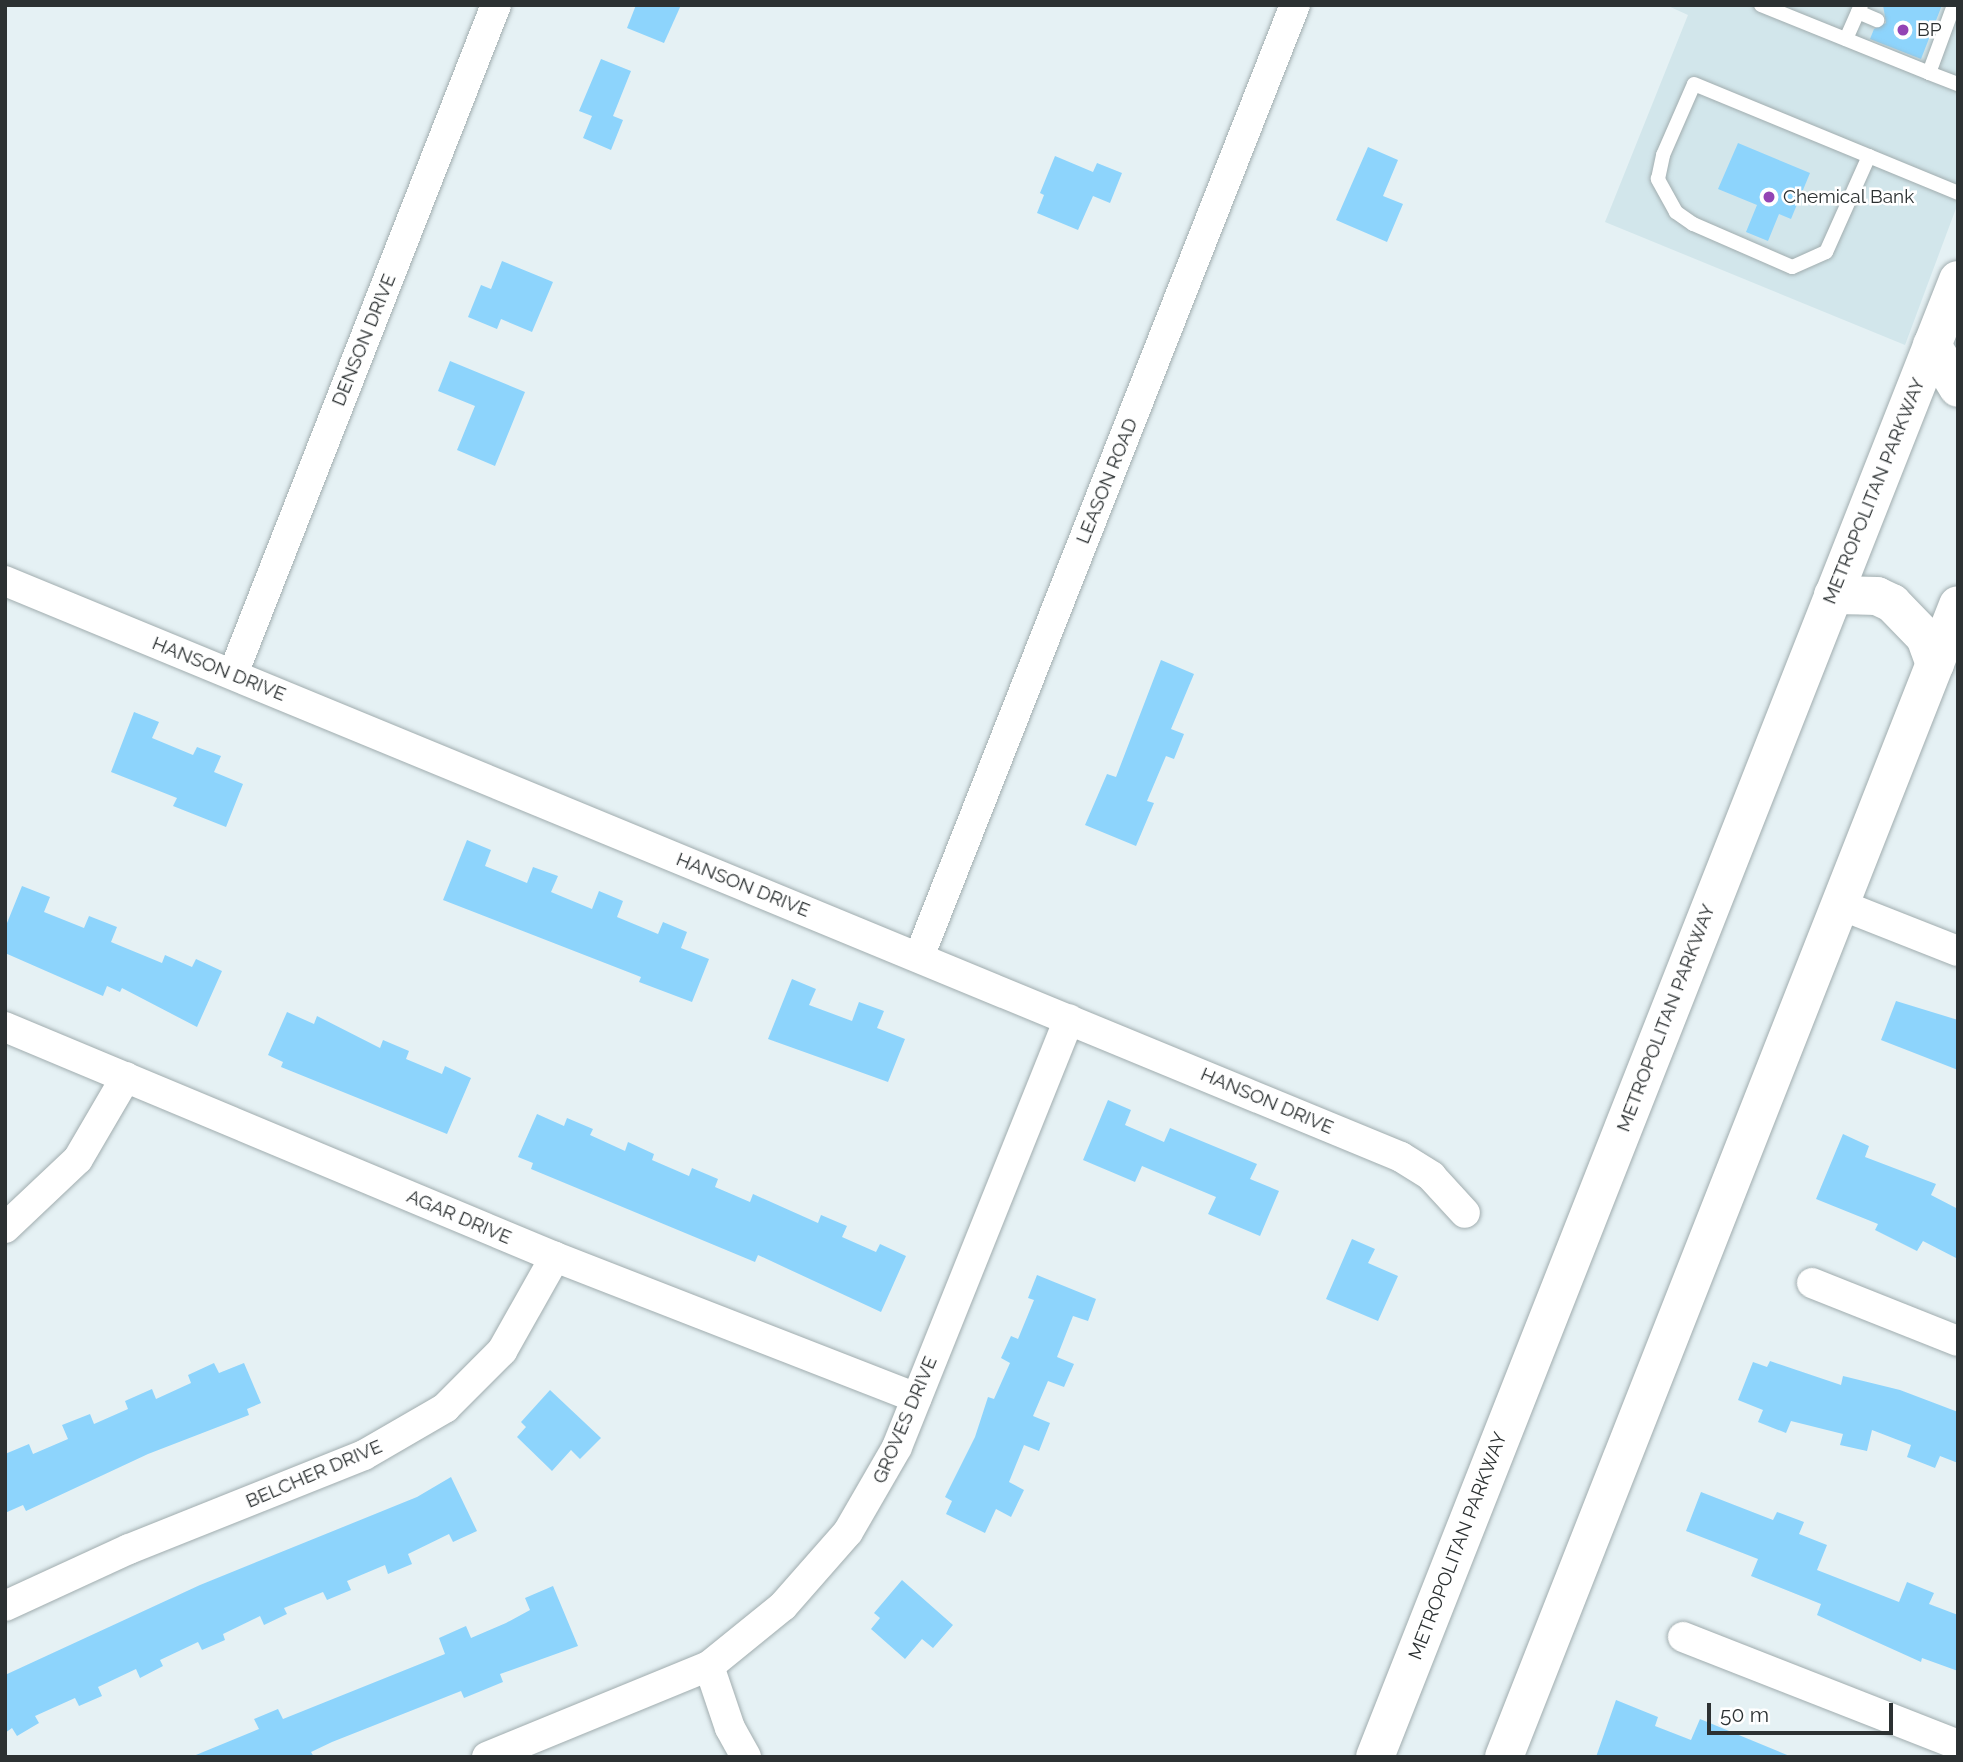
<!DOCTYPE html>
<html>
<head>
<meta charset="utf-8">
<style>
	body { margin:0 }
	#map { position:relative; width:1963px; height:1762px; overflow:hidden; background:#e5f1f4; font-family:Raleway,sans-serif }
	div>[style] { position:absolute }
	.built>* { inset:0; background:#d2e6eb }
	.building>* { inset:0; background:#8dd4fc }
	.roads { filter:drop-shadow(0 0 2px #a1adaf) drop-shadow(0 0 2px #a1adaf) }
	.service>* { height:14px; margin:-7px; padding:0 7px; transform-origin:7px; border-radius:7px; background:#fff }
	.minor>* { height:30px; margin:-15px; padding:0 15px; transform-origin:15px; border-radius:15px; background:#fff }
	.primary>* { height:38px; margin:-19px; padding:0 19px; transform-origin:19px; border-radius:19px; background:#fff }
	.dots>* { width:19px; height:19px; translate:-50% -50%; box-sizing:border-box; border:4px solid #fff; border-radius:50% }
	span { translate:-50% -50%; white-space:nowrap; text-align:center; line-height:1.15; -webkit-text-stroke:5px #fff; paint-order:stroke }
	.poi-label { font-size:19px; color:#2c3132 }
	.left { translate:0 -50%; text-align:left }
	.street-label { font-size:19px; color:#2c3132 }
	.frame { position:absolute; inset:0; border:7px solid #2c3132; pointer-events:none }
	.scale { position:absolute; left:1707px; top:1703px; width:186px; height:32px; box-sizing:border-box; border:4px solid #2c3132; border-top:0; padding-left:9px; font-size:21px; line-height:24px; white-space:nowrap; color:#2c3132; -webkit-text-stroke:5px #fff; paint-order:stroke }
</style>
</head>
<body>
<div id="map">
	<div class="built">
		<i style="clip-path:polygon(1666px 5px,1958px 5px,1958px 203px,1905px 345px,1605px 222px,1688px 15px)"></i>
	</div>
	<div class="building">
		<i style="clip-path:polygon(636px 5px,681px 5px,664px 43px,627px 28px)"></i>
		<i style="clip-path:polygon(1883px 5px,1942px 5px,1921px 59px,1870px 39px,1874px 29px,1886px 23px)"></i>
		<i style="clip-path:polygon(601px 59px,631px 71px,613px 116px,623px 120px,611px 150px,583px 138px,592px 116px,579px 111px)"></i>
		<i style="clip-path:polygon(1738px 143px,1810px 173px,1791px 219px,1779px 214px,1768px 241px,1746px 232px,1757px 205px,1718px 189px)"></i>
		<i style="clip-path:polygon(1368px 147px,1398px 160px,1383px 196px,1403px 204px,1387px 242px,1336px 220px)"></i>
		<i style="clip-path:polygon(1055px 156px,1093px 172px,1097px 163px,1122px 173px,1110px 203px,1093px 196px,1078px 230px,1037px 213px,1044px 195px,1040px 193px)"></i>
		<i style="clip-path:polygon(502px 261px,553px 282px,532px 332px,501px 319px,497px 329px,468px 317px,481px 285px,491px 289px)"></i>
		<i style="clip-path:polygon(450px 361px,525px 392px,495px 466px,457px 450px,475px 406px,438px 391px)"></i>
		<i style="clip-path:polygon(1161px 660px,1194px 674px,1171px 729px,1184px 734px,1174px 759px,1166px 756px,1147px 801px,1154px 803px,1136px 846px,1085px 825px,1107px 774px,1116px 777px)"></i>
		<i style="clip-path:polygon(134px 712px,159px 722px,152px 738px,193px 755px,197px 747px,221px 756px,214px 772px,243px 784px,226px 827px,173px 806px,177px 798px,111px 772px)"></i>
		<i style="clip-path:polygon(467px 840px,491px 850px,485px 866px,527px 883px,533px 867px,558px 876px,551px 892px,592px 909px,599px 891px,623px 901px,617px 917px,658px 934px,663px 922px,687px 932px,681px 948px,709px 959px,692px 1002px,639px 982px,641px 977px,443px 900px)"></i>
		<i style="clip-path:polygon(22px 886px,50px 897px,44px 912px,84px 928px,89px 916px,117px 927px,111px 942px,162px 963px,165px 955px,192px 967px,196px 959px,222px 971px,197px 1027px,122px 988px,120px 992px,107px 986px,103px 996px,5px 953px,5px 928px)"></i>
		<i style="clip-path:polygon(792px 979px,816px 989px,809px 1005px,852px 1021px,859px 1002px,884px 1011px,877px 1028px,905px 1039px,888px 1082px,768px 1039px)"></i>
		<i style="clip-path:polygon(1896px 1001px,1958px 1020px,1958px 1070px,1881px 1040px)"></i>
		<i style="clip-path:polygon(287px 1012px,314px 1024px,317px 1016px,380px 1048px,383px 1040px,409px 1051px,406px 1059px,442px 1074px,445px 1066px,471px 1078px,447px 1134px,281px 1067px,283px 1062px,268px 1055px)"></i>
		<i style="clip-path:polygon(1108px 1100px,1131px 1110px,1125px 1125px,1164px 1142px,1170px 1128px,1257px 1164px,1250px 1179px,1279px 1191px,1260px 1236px,1208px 1214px,1216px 1197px,1142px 1166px,1135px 1182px,1083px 1160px)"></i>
		<i style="clip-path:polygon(537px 1114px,564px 1126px,567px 1118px,593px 1129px,590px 1135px,625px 1151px,628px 1142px,654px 1154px,652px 1160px,689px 1176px,692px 1168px,718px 1179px,715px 1187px,750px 1202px,753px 1194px,818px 1223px,821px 1215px,847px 1226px,842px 1237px,876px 1252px,880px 1244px,906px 1256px,881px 1312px,758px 1255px,755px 1262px,531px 1169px,533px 1163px,518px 1157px)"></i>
		<i style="clip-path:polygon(1843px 1134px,1869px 1146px,1865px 1157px,1936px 1184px,1931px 1195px,1958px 1209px,1958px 1259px,1923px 1241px,1917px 1251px,1875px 1230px,1878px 1224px,1816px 1199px)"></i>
		<i style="clip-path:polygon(1352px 1239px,1375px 1249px,1368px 1263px,1398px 1276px,1378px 1321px,1326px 1299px)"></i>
		<i style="clip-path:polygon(1037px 1275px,1096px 1299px,1088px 1321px,1073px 1316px,1057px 1357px,1074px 1364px,1064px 1387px,1048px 1381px,1033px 1416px,1050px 1423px,1039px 1451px,1024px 1445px,1009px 1482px,1024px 1490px,1011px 1517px,996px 1509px,985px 1533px,946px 1514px,952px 1501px,945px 1497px,975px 1437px,988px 1397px,994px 1399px,1010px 1363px,1001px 1358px,1011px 1336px,1018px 1339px,1034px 1300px,1028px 1298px)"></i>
		<i style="clip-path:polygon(1770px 1361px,1841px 1385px,1843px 1376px,1900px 1390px,1958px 1412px,1958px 1463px,1940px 1456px,1935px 1468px,1907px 1457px,1911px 1445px,1872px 1430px,1867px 1451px,1840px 1445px,1843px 1434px,1791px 1421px,1786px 1433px,1758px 1422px,1763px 1410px,1738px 1400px,1753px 1362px,1767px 1367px)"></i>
		<i style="clip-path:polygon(214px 1363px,219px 1373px,244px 1363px,261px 1403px,247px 1409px,249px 1415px,148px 1454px,26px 1511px,23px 1505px,5px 1513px,5px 1454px,29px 1444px,33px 1454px,68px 1439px,62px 1425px,90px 1414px,94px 1424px,128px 1409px,125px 1401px,152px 1389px,156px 1399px,191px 1383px,188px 1375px)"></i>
		<i style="clip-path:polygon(550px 1390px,601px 1438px,580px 1459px,571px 1450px,552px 1471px,517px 1437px,526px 1427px,521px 1422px)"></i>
		<i style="clip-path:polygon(451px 1477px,477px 1531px,453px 1542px,449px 1534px,408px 1554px,412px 1564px,388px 1574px,385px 1565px,347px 1581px,351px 1590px,327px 1600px,323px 1592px,284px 1608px,287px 1614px,264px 1625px,260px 1616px,223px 1634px,225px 1640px,202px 1650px,198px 1642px,160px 1660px,163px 1666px,140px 1678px,136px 1669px,98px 1687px,102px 1696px,79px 1706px,75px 1698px,35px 1716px,39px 1723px,17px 1736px,12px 1728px,5px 1733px,5px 1675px,200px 1585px,417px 1497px)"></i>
		<i style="clip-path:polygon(1701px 1492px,1773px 1520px,1777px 1512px,1804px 1522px,1799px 1534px,1827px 1545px,1817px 1570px,1899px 1602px,1907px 1582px,1934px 1593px,1929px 1604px,1958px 1615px,1958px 1671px,1922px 1658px,1921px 1662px,1817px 1615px,1821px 1604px,1751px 1576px,1758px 1559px,1686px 1531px)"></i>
		<i style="clip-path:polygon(902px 1580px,953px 1625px,933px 1648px,922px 1639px,905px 1659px,871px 1629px,880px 1618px,874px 1613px)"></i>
		<i style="clip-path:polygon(553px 1586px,578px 1646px,500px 1674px,503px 1682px,464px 1698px,461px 1691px,332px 1742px,311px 1752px,314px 1757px,191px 1757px,259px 1729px,254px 1719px,278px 1709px,283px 1719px,445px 1654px,439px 1638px,466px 1626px,471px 1638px,506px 1623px,530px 1610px,525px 1598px)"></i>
		<i style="clip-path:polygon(1616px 1700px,1658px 1717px,1655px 1726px,1691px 1740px,1700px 1719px,1792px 1757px,1596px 1757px)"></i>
	</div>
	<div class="roads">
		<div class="service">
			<i style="left:1761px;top:5px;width:181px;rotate:22deg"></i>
			<i style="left:1929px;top:73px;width:72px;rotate:-69.8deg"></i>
			<i style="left:1858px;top:12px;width:21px;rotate:23deg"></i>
			<i style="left:1846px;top:39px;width:37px;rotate:-66deg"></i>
			<i style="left:1929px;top:73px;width:31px;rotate:21deg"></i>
			<i style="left:1869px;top:156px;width:105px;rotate:114.1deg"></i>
			<i style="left:1826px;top:252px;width:37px;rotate:156deg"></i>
			<i style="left:1792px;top:267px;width:108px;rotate:-156.5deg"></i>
			<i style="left:1693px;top:224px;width:21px;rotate:-145deg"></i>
			<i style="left:1676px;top:212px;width:38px;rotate:-119deg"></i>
			<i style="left:1658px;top:179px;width:25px;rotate:-78deg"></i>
			<i style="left:1663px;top:155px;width:77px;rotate:-66.4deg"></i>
			<i style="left:1694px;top:84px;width:286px;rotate:22.4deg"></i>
		</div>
		<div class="minor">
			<i style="left:5px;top:581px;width:1510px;rotate:22.42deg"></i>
			<i style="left:1401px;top:1157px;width:36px;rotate:32deg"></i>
			<i style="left:1431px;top:1176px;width:50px;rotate:47.4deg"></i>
			<i style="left:233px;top:674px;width:719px;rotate:-68.54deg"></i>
			<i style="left:1841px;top:905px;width:126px;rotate:21.5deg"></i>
			<i style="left:919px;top:957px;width:1024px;rotate:-68.45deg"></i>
			<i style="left:5px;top:1027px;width:596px;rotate:22.69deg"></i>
			<i style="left:555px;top:1257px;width:388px;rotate:21.3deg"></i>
			<i style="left:5px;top:1228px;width:100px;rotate:-43.4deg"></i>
			<i style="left:78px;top:1159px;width:95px;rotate:-59.7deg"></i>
			<i style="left:1812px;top:1283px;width:157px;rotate:21.7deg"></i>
			<i style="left:5px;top:1606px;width:136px;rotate:-24.7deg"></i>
			<i style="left:129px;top:1549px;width:253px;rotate:-21.8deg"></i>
			<i style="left:364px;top:1455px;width:94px;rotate:-30.1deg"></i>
			<i style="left:445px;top:1408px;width:81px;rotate:-45deg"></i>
			<i style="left:502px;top:1351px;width:108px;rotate:-60.6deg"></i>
			<i style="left:1683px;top:1637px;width:295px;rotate:21.4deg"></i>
			<i style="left:709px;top:1666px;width:65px;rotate:71.3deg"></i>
			<i style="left:730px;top:1728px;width:33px;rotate:61deg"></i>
			<i style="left:487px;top:1757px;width:240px;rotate:-22.3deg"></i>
			<i style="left:709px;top:1666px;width:95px;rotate:-39deg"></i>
			<i style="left:783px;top:1606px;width:98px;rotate:-48.7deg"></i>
			<i style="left:848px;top:1532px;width:98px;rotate:-60deg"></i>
			<i style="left:897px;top:1447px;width:461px;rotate:-68.1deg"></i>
		</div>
		<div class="primary">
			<i style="left:1932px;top:345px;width:50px;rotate:58.8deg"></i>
			<i style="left:1833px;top:595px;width:44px;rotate:1.3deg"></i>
			<i style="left:1877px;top:596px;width:17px;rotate:25deg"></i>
			<i style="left:1892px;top:603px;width:47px;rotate:45.9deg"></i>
			<i style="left:1925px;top:637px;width:29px;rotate:70deg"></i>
			<i style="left:1375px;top:1757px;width:1588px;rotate:-68.46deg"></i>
			<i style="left:1504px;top:1757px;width:1238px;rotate:-68.49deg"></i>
		</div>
	</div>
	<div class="dots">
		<i style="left:1903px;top:30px;background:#9344b4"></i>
		<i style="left:1769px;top:197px;background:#9344b4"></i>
	</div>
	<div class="poi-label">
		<span class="left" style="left:1917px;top:30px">BP</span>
		<span class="left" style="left:1783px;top:197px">Chemical Bank</span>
	</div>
	<div class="street-label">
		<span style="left:364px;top:340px;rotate:-68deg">DENSON DRIVE</span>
		<span style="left:1107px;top:481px;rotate:-68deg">LEASON ROAD</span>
		<span style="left:1874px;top:491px;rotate:-68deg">METROPOLITAN PARKWAY</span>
		<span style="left:219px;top:669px;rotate:22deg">HANSON DRIVE</span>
		<span style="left:743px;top:885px;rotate:22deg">HANSON DRIVE</span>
		<span style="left:1666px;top:1018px;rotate:-69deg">METROPOLITAN PARKWAY</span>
		<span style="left:1267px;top:1101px;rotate:23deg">HANSON DRIVE</span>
		<span style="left:459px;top:1217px;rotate:23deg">AGAR DRIVE</span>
		<span style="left:905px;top:1420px;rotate:-67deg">GROVES DRIVE</span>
		<span style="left:314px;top:1474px;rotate:-23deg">BELCHER DRIVE</span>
		<span style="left:1458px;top:1546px;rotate:-69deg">METROPOLITAN PARKWAY</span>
	</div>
	<div class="frame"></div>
	<div class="scale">50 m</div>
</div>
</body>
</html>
